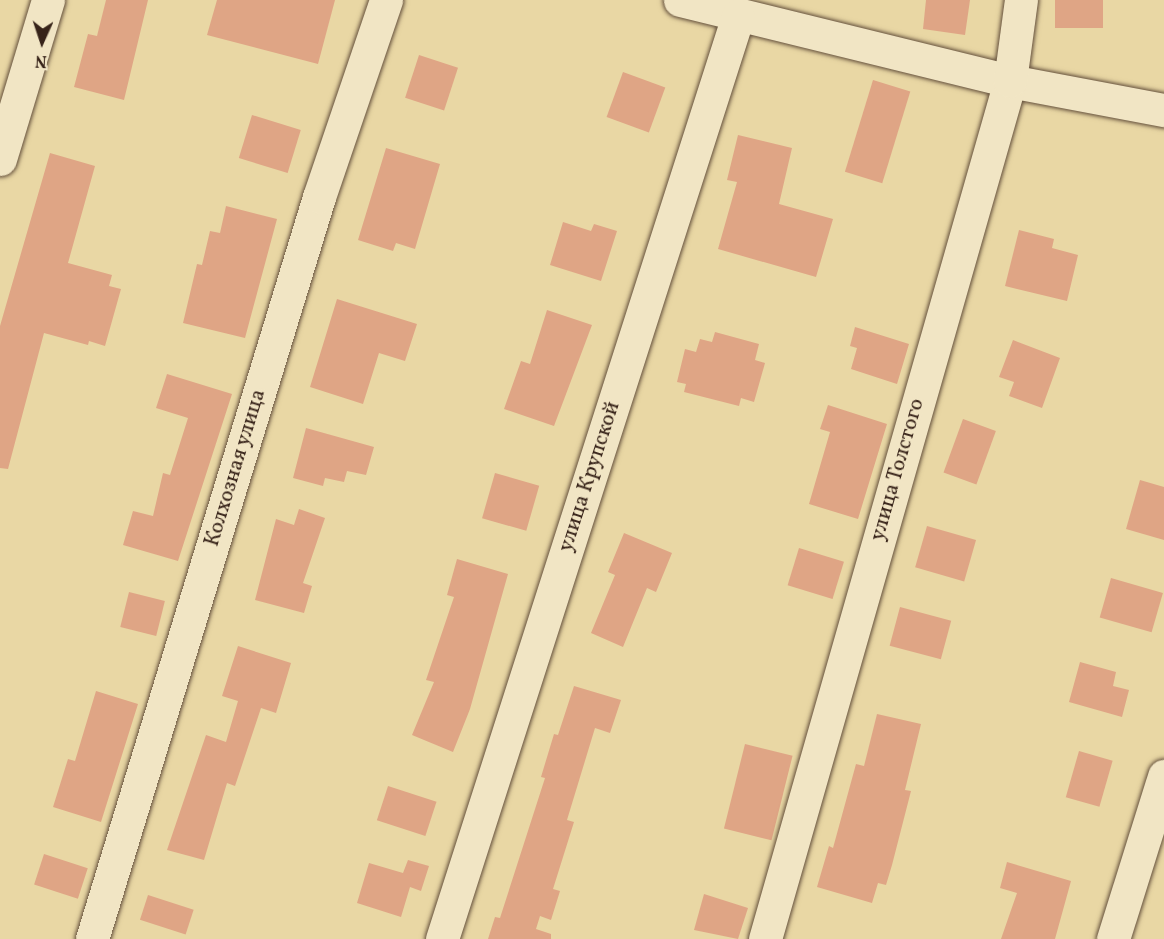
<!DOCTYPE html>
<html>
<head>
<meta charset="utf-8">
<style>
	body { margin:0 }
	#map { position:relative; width:1164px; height:939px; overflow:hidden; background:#e9d7a4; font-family:Vollkorn,serif }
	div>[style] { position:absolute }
	.building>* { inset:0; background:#dfa585; transform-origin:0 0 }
	.roads { filter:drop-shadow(0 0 2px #64503c) drop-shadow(0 0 2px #64503c) }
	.minor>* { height:33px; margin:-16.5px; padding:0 16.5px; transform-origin:16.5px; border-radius:16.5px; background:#f1e5c4 }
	span { translate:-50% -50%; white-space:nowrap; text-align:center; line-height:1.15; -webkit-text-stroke:5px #f1e5c4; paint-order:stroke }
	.street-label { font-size:21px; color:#372319 }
	.north { position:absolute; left:12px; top:12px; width:60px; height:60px; -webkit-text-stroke:4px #f1e5c4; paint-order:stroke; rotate:183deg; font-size:16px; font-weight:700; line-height:24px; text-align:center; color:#372319 }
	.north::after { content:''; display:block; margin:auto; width:21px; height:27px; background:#372319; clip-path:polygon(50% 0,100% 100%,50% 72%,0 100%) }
</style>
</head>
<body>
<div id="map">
	<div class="building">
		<i style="clip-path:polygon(106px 0,148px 0,124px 100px,74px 87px,88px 34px,97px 36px)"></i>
		<i style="clip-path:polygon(217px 0,335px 0,318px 64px,207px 35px)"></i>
		<i style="clip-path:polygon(926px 0,970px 0,965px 35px,923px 29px)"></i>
		<i style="left:1055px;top:0;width:48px;height:28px"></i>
		<i style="left:419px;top:55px;width:41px;height:45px;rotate:18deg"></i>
		<i style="left:623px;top:72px;width:45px;height:48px;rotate:20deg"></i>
		<i style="left:873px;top:80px;width:39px;height:96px;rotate:17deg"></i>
		<i style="left:252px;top:115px;width:51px;height:45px;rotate:17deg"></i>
		<i style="clip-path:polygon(738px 135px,792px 148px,779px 204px,833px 219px,816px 277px,718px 249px,737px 182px,727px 180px)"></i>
		<i style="clip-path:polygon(386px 148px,440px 164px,415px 249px,396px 243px,393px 251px,358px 240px)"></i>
		<i style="clip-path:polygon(50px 153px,95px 166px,68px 263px,112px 275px,109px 286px,121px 289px,105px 346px,89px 341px,88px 345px,44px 333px,8px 469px,0 468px,0 326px)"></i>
		<i style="clip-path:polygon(226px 206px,277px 219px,245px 338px,183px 323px,197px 264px,202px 265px,210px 231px,220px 233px)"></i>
		<i style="clip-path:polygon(563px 222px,591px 231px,594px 224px,617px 231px,601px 281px,550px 265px)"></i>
		<i style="clip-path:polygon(1019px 230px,1054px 239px,1052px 248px,1078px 255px,1067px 301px,1005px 286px)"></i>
		<i style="clip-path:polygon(337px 299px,417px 324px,405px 361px,379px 353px,363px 404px,310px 387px)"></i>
		<i style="clip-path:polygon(547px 310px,592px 325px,554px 426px,504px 409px,521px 361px,530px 364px)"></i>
		<i style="clip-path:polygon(855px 327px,909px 344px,897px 384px,851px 369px,857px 348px,850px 346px)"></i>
		<i style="clip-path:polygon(715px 332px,759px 344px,755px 360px,765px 363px,754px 402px,741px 398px,739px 406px,684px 392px,686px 384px,677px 382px,685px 349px,696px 352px,700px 339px,712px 342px)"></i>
		<i style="clip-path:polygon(1013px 340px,1060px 358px,1042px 408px,1009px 396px,1014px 382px,999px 377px)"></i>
		<i style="clip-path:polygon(167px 374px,232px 394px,178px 561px,123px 545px,133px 511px,153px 516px,163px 473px,170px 475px,188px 418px,156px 408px)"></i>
		<i style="clip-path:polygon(828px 405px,887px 424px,858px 519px,809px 504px,830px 432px,820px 429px)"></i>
		<i style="left:963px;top:419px;width:35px;height:57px;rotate:20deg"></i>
		<i style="clip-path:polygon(306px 428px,374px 447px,366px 475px,347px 471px,344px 482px,325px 478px,323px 486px,293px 478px)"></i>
		<i style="left:495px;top:473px;width:46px;height:47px;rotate:16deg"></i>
		<i style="clip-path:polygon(1140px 480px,1164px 487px,1164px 540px,1126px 529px)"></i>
		<i style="clip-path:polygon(299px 509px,325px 518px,303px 583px,312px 586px,304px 613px,255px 600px,276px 519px,294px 525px)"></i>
		<i style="left:927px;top:526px;width:51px;height:43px;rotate:16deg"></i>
		<i style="clip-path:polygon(624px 533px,672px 553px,656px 592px,647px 588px,623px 647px,591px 633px,615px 575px,608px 572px)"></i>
		<i style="left:799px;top:548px;width:47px;height:39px;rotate:17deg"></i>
		<i style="clip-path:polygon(457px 559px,508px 574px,470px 709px,453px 752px,412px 735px,434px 682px,426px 680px,454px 597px,447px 595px)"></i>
		<i style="left:1111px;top:578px;width:54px;height:41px;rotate:16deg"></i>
		<i style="left:129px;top:592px;width:37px;height:36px;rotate:14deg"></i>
		<i style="left:900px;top:607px;width:53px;height:40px;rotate:15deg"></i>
		<i style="clip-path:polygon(238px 646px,291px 663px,276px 713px,261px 708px,235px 786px,227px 783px,204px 860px,167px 850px,206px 735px,226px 742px,238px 701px,222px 696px)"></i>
		<i style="clip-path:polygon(1080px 662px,1116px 672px,1113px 686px,1129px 690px,1122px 717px,1069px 702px)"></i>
		<i style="clip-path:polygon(574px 686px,621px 700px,610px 733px,595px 728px,567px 820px,574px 822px,553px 889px,560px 891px,551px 920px,540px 916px,536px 929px,551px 934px,551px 939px,488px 939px,495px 917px,500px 918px,545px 778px,541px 777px,554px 734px,558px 735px)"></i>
		<i style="clip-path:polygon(96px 691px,138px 704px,101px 822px,53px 807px,68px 759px,75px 761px)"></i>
		<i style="clip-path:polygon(877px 714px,921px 724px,905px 790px,911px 791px,892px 865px,886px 885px,878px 883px,872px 903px,817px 887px,829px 846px,833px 848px,856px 764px,864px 766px)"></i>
		<i style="left:745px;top:744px;width:49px;height:87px;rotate:14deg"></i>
		<i style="left:1079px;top:751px;width:35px;height:48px;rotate:16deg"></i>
		<i style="left:388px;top:786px;width:51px;height:36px;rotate:18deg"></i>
		<i style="left:44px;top:854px;width:46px;height:32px;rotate:18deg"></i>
		<i style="clip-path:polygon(408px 860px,429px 866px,421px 891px,410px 887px,401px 917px,357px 903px,369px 863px,403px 873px)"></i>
		<i style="clip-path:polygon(1007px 862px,1071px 881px,1055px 939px,1001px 939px,1017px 893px,1000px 888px)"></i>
		<i style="clip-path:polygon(704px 894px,748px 908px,738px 939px,694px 930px)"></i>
		<i style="left:148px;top:895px;width:48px;height:26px;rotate:18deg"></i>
	</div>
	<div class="roads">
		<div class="minor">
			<i style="left:680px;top:0;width:340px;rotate:13.8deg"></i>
			<i style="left:1010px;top:81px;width:157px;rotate:10.7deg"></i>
			<i style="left:0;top:159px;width:166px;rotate:-73.2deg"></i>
			<i style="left:92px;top:939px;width:776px;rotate:-72.99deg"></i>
			<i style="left:319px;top:197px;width:208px;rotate:-71.2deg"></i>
			<i style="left:442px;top:939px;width:969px;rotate:-72.22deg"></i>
			<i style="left:765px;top:939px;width:892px;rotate:-74.06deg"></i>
			<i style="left:1010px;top:81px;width:82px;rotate:-82.3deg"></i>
			<i style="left:1113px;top:939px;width:171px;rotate:-72.6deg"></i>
		</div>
	</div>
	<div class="street-label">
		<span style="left:236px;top:468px;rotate:-73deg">Колхозная улица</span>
		<span style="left:898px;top:470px;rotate:-74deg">улица Толстого</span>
		<span style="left:590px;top:477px;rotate:-72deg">улица Крупской</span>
	</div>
	<div class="north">N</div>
</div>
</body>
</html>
